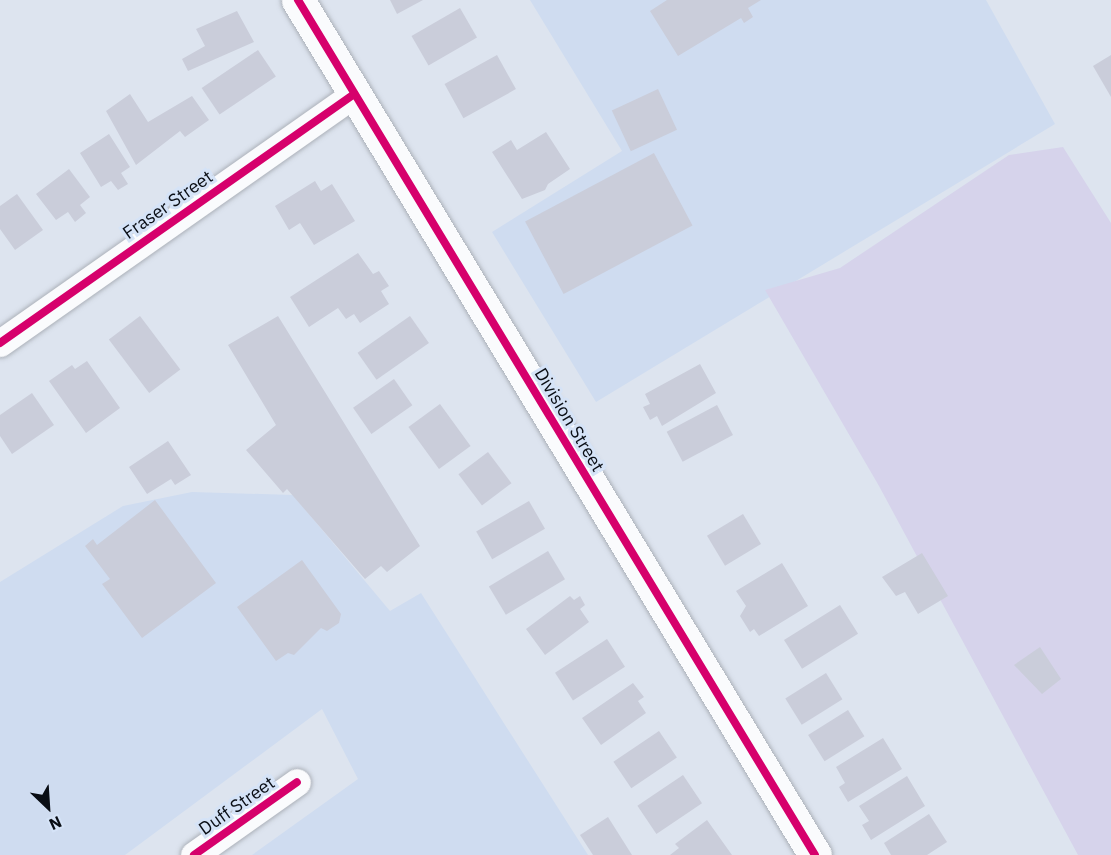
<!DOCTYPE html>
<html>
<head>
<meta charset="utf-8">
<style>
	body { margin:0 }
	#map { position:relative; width:1111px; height:855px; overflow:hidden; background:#dde4ef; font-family:"IBM Plex Sans",sans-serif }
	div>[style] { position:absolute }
	.built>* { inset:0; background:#cfdcf0 }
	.green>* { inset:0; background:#d6d3eb }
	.building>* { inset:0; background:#cacdda; transform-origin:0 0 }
	.roads { filter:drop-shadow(0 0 2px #acb1b9) drop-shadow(0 0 2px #acb1b9) }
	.street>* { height:27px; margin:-13.5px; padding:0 13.5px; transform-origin:13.5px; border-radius:13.5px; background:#fafbfd }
	.secondary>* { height:33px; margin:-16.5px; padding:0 16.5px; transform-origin:16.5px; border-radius:16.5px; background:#fafbfd }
	.cycleway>* { height:8px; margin:-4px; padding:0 4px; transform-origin:4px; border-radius:4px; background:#d6006c }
	span { translate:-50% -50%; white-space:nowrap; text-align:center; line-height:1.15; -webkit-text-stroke:6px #d5e3f7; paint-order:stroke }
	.street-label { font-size:18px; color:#090d14 }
	.north { position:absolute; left:18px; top:777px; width:60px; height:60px; -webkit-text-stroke:4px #d5e3f7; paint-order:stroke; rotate:155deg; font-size:16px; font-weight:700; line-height:24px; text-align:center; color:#090d14 }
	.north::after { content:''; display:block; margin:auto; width:21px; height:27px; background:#090d14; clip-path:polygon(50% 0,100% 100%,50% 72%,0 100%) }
</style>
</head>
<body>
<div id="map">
	<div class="built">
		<i style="clip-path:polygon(530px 0,986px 0,1055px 124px,596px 402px,492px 232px,622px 151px)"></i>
		<i style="clip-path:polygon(192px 492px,293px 495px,390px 611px,421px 593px,588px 855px,252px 855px,358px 779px,322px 709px,125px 855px,0 855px,0 582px,123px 506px)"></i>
	</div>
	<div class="green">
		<i style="clip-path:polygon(1063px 147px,1111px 223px,1111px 855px,1078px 855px,879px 486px,765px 290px,840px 268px,1009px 155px)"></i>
	</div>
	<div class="building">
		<i style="clip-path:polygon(390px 0,423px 0,397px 14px)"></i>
		<i style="clip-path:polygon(667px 0,761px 0,748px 8px,753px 17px,744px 23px,741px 18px,678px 56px,650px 11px)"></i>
		<i style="left:460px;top:8px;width:34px;height:56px;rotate:60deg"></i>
		<i style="clip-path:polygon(237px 11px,254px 42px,188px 71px,182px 59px,205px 46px,196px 29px)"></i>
		<i style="left:258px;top:50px;width:32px;height:68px;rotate:56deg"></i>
		<i style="left:497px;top:55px;width:39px;height:60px;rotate:61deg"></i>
		<i style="clip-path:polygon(1111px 55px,1111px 97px,1093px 66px)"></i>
		<i style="left:658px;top:89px;width:45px;height:51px;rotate:65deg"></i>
		<i style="clip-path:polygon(130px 94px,148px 122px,192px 96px,209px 120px,185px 137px,180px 131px,136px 165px,106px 111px)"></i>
		<i style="clip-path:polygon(546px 132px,570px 169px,548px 184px,545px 190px,522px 199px,492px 152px,511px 140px,517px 150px)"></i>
		<i style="clip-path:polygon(109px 134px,130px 167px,121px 173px,128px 184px,118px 190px,111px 181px,101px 187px,80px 153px)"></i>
		<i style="left:654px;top:153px;width:82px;height:146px;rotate:62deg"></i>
		<i style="clip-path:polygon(69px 169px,90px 197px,80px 205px,86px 213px,75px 222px,68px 212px,56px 220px,36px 194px)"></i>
		<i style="clip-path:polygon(315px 181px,321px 191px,332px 184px,355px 221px,314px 245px,300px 223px,289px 230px,275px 206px)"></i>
		<i style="clip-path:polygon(17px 194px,43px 230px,15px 250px,0 229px,0 206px)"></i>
		<i style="clip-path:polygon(358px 253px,373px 274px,379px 271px,389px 286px,381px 291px,389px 304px,360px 323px,354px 314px,346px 319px,338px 308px,309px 327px,290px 297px)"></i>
		<i style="left:140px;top:316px;width:67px;height:39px;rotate:53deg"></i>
		<i style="clip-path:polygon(278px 316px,420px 546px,387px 572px,381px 566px,365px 579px,287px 489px,283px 493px,246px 450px,276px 425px,228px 345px)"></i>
		<i style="left:410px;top:316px;width:33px;height:64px;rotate:55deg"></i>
		<i style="clip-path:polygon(87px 361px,120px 408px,86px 433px,49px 381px,72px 365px,75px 369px)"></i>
		<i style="clip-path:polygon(700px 364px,716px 393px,662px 426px,657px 416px,650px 420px,643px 407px,650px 404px,645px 394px)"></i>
		<i style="left:394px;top:379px;width:32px;height:50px;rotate:55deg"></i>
		<i style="clip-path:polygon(32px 393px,54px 425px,12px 454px,0 436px,0 415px)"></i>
		<i style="left:440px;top:404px;width:52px;height:39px;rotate:54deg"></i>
		<i style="left:717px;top:405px;width:34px;height:57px;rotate:62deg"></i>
		<i style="clip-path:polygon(168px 441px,191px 475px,175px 485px,171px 479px,147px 494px,129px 467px)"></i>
		<i style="left:488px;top:452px;width:39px;height:37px;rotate:53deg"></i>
		<i style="clip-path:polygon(155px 500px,216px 583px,142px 638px,102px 584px,110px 579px,85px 546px,93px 539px,97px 545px)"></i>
		<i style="left:529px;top:501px;width:32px;height:61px;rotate:60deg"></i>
		<i style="left:743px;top:514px;width:35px;height:42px;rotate:59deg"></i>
		<i style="left:548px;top:551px;width:33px;height:69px;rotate:59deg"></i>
		<i style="clip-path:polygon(922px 553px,948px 596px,918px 614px,905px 592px,896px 596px,882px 577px)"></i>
		<i style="clip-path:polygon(302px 560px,341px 614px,339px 623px,327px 631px,321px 628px,294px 655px,288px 653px,276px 661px,237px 607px)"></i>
		<i style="clip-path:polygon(782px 563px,808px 606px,759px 636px,754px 629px,750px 632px,740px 616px,746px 606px,736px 591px)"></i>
		<i style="clip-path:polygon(570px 596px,574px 600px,580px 596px,585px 605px,580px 609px,589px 622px,545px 655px,526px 629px)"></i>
		<i style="left:840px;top:605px;width:34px;height:66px;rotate:58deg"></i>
		<i style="left:607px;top:639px;width:33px;height:62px;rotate:57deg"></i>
		<i style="clip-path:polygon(1040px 647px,1061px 679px,1042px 694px,1014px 665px)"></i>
		<i style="left:826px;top:673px;width:31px;height:48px;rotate:58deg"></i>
		<i style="clip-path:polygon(633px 683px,644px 697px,638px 701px,646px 713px,601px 745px,582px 718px)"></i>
		<i style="left:848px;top:710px;width:31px;height:47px;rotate:58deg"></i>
		<i style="left:659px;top:731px;width:32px;height:55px;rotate:56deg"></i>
		<i style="clip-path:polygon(883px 738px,902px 769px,848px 802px,839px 787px,845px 783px,836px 767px)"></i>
		<i style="left:683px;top:775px;width:34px;height:55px;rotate:56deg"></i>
		<i style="clip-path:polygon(907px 776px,925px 806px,871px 840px,862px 825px,869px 821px,859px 806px)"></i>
		<i style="clip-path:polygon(929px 814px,947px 842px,927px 855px,891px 855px,884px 843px)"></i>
		<i style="clip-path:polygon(608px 817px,632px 855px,593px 855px,580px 835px)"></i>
		<i style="clip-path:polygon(707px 820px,732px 855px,670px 855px,679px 848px,675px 844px)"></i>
	</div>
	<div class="roads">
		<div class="street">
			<i style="left:0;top:343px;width:433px;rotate:-35.1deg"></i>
			<i style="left:194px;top:855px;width:126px;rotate:-35.3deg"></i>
		</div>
		<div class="secondary">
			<i style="left:298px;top:0;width:999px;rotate:58.84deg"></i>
		</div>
	</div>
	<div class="cycleway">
		<i style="left:298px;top:0;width:999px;rotate:58.84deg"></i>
		<i style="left:0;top:343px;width:433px;rotate:-35.1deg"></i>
		<i style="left:194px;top:855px;width:126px;rotate:-35.3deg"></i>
	</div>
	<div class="street-label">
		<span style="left:168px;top:205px;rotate:-35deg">Fraser Street</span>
		<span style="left:569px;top:420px;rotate:59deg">Division Street</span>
		<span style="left:237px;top:806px;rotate:-35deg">Duff Street</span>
	</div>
	<div class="north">N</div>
</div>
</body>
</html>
